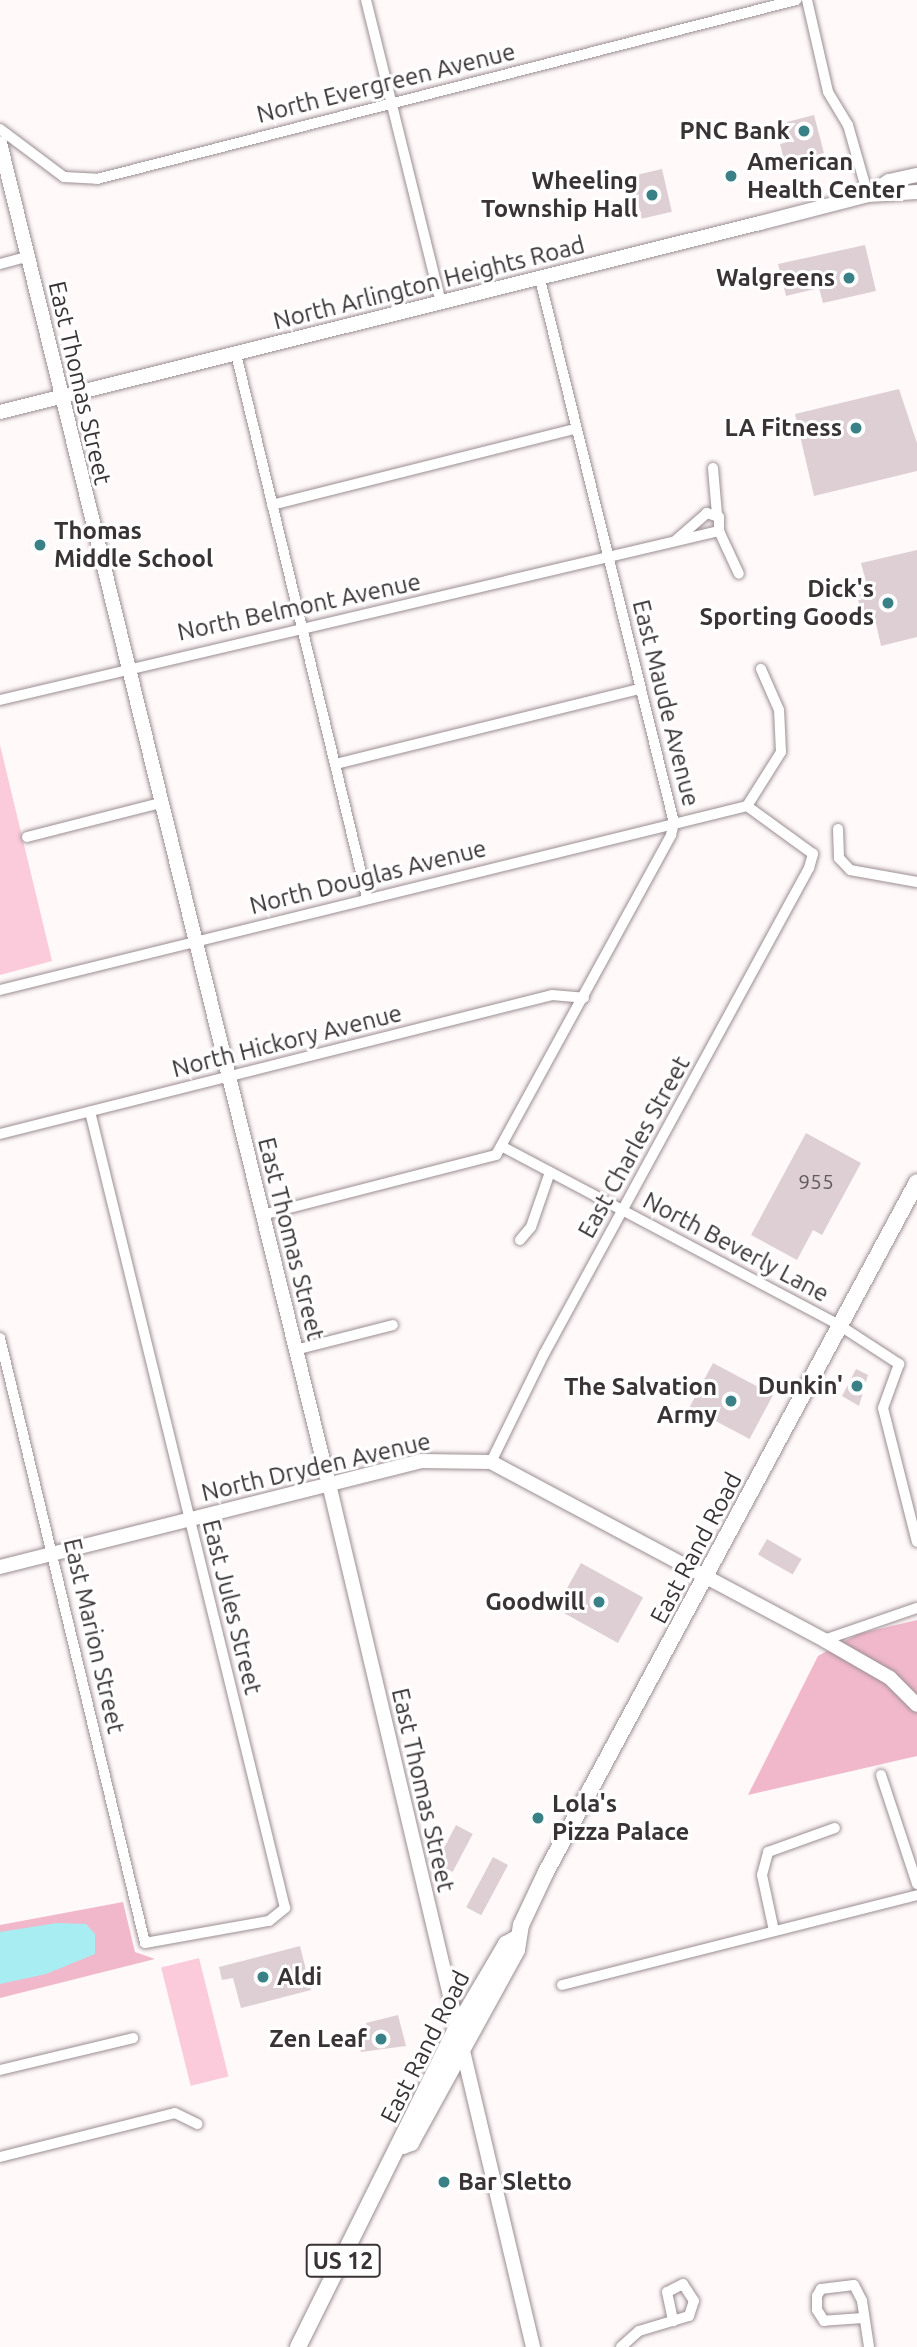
<!DOCTYPE html>
<html>
<head>
<meta charset="utf-8">
<style>
	body { margin:0 }
	#map { position:relative; width:917px; height:2347px; overflow:hidden; background:#fff9fa; font-family:Ubuntu,sans-serif }
	div>[style] { position:absolute }
	.green>* { inset:0; background:#fccbdb; transform-origin:0 0 }
	.forest>* { inset:0; background:#f1b8cb }
	.water>* { inset:0; background:#a7edf2 }
	.building>* { inset:0; background:#decfd4; transform-origin:0 0 }
	.roads { filter:drop-shadow(0 0 2px #9b8e92) drop-shadow(0 0 2px #9b8e92) }
	.street>* { height:10px; margin:-5px; padding:0 5px; transform-origin:5px; border-radius:5px; background:#fff }
	.secondary>* { height:14px; margin:-7px; padding:0 7px; transform-origin:7px; border-radius:7px; background:#fff }
	.primary>* { height:16px; margin:-8px; padding:0 8px; transform-origin:8px; border-radius:8px; background:#fff }
	.dots>* { width:19px; height:19px; translate:-50% -50%; box-sizing:border-box; border:4px solid #fff; border-radius:50% }
	span { translate:-50% -50%; white-space:nowrap; text-align:center; line-height:1.15; -webkit-text-stroke:6px #fff; paint-order:stroke }
	.number-label { font-size:21px; color:#625a5d }
	.number-label span { -webkit-text-stroke-width:0 }
	.shield-label span { padding:2px 5px; background:#fff; border:2px solid; border-radius:5px; -webkit-text-stroke-width:0 }
	.shield-label { font-size:23px; color:#393335; font-weight:700 }
	.street-label { font-size:24px; color:#393335 }
	.poi-label { font-size:24px; color:#393335; font-weight:700 }
	.right { translate:-100% -50%; text-align:right }
	.left { translate:0 -50%; text-align:left }
</style>
</head>
<body>
<div id="map">
	<div class="green">
		<i style="clip-path:polygon(0 745px,52px 961px,0 975px)"></i>
		<i style="left:199px;top:1958px;width:122px;height:39px;rotate:76deg"></i>
	</div>
	<div class="forest">
		<i style="clip-path:polygon(917px 1620px,917px 1756px,748px 1795px,818px 1656px,858px 1634px)"></i>
		<i style="clip-path:polygon(123px 1902px,135px 1952px,155px 1959px,0 1998px,0 1925px)"></i>
	</div>
	<div class="water">
		<i style="clip-path:polygon(57px 1923px,86px 1924px,95px 1934px,95px 1954px,46px 1974px,0 1984px,0 1932px)"></i>
	</div>
	<div class="building">
		<i style="clip-path:polygon(814px 115px,824px 153px,785px 163px,780px 144px,791px 141px,787px 122px)"></i>
		<i style="left:662px;top:169px;width:44px;height:31px;rotate:77deg"></i>
		<i style="clip-path:polygon(865px 245px,876px 291px,823px 303px,819px 288px,786px 296px,778px 264px)"></i>
		<i style="clip-path:polygon(899px 389px,917px 443px,917px 471px,814px 496px,795px 414px)"></i>
		<i style="clip-path:polygon(917px 550px,917px 637px,881px 646px,873px 610px,861px 613px,857px 595px,869px 593px,861px 563px)"></i>
		<i style="clip-path:polygon(806px 1133px,861px 1163px,822px 1235px,813px 1230px,797px 1260px,751px 1235px)"></i>
		<i style="left:713px;top:1363px;width:68px;height:50px;rotate:28deg"></i>
		<i style="clip-path:polygon(856px 1369px,868px 1375px,859px 1406px,842px 1396px)"></i>
		<i style="left:767px;top:1539px;width:40px;height:18px;rotate:30deg"></i>
		<i style="left:581px;top:1563px;width:71px;height:52px;rotate:29deg"></i>
		<i style="left:456px;top:1825px;width:19px;height:43px;rotate:28deg"></i>
		<i style="left:493px;top:1857px;width:17px;height:57px;rotate:28deg"></i>
		<i style="clip-path:polygon(300px 1946px,311px 1990px,241px 2008px,233px 1978px,222px 1980px,219px 1967px)"></i>
		<i style="clip-path:polygon(398px 2015px,406px 2046px,361px 2052px,357px 2032px,368px 2030px,366px 2023px)"></i>
	</div>
	<div class="roads">
		<div class="street">
			<i style="left:366px;top:0;width:312px;rotate:76.1deg"></i>
			<i style="left:807px;top:0;width:94px;rotate:77.1deg"></i>
			<i style="left:828px;top:92px;width:39px;rotate:59deg"></i>
			<i style="left:848px;top:125px;width:73px;rotate:74.1deg"></i>
			<i style="left:0;top:129px;width:80px;rotate:36.9deg"></i>
			<i style="left:64px;top:177px;width:33px;rotate:3deg"></i>
			<i style="left:97px;top:179px;width:722px;rotate:-14.36deg"></i>
			<i style="left:0;top:264px;width:28px;rotate:-15deg"></i>
			<i style="left:236px;top:354px;width:559px;rotate:76.44deg"></i>
			<i style="left:713px;top:468px;width:47px;rotate:85.1deg"></i>
			<i style="left:272px;top:505px;width:312px;rotate:-14.1deg"></i>
			<i style="left:719px;top:531px;width:47px;rotate:65.1deg"></i>
			<i style="left:0;top:700px;width:739px;rotate:-13.23deg"></i>
			<i style="left:719px;top:531px;width:14px;rotate:-90deg"></i>
			<i style="left:719px;top:517px;width:13px;rotate:-162deg"></i>
			<i style="left:707px;top:513px;width:41px;rotate:138.9deg"></i>
			<i style="left:336px;top:764px;width:311px;rotate:-13.9deg"></i>
			<i style="left:747px;top:806px;width:64px;rotate:-57.8deg"></i>
			<i style="left:781px;top:752px;width:42px;rotate:-92.7deg"></i>
			<i style="left:779px;top:710px;width:45px;rotate:-113.7deg"></i>
			<i style="left:838px;top:829px;width:29px;rotate:88deg"></i>
			<i style="left:839px;top:858px;width:16px;rotate:47deg"></i>
			<i style="left:850px;top:870px;width:68px;rotate:10.2deg"></i>
			<i style="left:27px;top:837px;width:137px;rotate:-14.3deg"></i>
			<i style="left:0;top:990px;width:769px;rotate:-13.84deg"></i>
			<i style="left:0;top:1134px;width:569px;rotate:-14.13deg"></i>
			<i style="left:552px;top:995px;width:32px;rotate:5deg"></i>
			<i style="left:503px;top:1147px;width:380px;rotate:27.9deg"></i>
			<i style="left:839px;top:1325px;width:72px;rotate:33deg"></i>
			<i style="left:899px;top:1364px;width:47px;rotate:110deg"></i>
			<i style="left:883px;top:1408px;width:138px;rotate:75.8deg"></i>
			<i style="left:262px;top:1215px;width:242px;rotate:-14.4deg"></i>
			<i style="left:496px;top:1155px;width:365px;rotate:-61.3deg"></i>
			<i style="left:671px;top:835px;width:12px;rotate:-76deg"></i>
			<i style="left:674px;top:823px;width:560px;rotate:-103.84deg"></i>
			<i style="left:520px;top:1240px;width:17px;rotate:-50deg"></i>
			<i style="left:531px;top:1227px;width:58px;rotate:-70.9deg"></i>
			<i style="left:0;top:1338px;width:622px;rotate:76.52deg"></i>
			<i style="left:145px;top:1943px;width:126px;rotate:-10.1deg"></i>
			<i style="left:269px;top:1921px;width:21px;rotate:-39deg"></i>
			<i style="left:285px;top:1908px;width:820px;rotate:-103.76deg"></i>
			<i style="left:295px;top:1350px;width:101px;rotate:-14.3deg"></i>
			<i style="left:491px;top:1462px;width:120px;rotate:-63.9deg"></i>
			<i style="left:544px;top:1354px;width:554px;rotate:-61.4deg"></i>
			<i style="left:809px;top:868px;width:15px;rotate:-74deg"></i>
			<i style="left:813px;top:854px;width:82px;rotate:-144deg"></i>
			<i style="left:824px;top:1640px;width:98px;rotate:-19deg"></i>
			<i style="left:881px;top:1775px;width:115px;rotate:71.7deg"></i>
			<i style="left:774px;top:1931px;width:57px;rotate:-102.1deg"></i>
			<i style="left:762px;top:1875px;width:24px;rotate:-75deg"></i>
			<i style="left:768px;top:1852px;width:71px;rotate:-19.7deg"></i>
			<i style="left:562px;top:1985px;width:366px;rotate:-14.2deg"></i>
			<i style="left:0;top:2070px;width:137px;rotate:-13.5deg"></i>
			<i style="left:0;top:2157px;width:180px;rotate:-14.1deg"></i>
			<i style="left:175px;top:2113px;width:25px;rotate:26deg"></i>
			<i style="left:863px;top:2318px;width:39px;rotate:176deg"></i>
			<i style="left:824px;top:2321px;width:13px;rotate:-122deg"></i>
			<i style="left:817px;top:2310px;width:14px;rotate:-90deg"></i>
			<i style="left:817px;top:2296px;width:8px;rotate:-60deg"></i>
			<i style="left:821px;top:2289px;width:33px;rotate:-7deg"></i>
			<i style="left:854px;top:2285px;width:18px;rotate:63deg"></i>
			<i style="left:862px;top:2301px;width:47px;rotate:81.3deg"></i>
			<i style="left:621px;top:2347px;width:24px;rotate:-42deg"></i>
			<i style="left:639px;top:2331px;width:52px;rotate:-16.7deg"></i>
			<i style="left:689px;top:2316px;width:16px;rotate:-72deg"></i>
			<i style="left:694px;top:2301px;width:20px;rotate:-123deg"></i>
			<i style="left:683px;top:2284px;width:18px;rotate:153deg"></i>
			<i style="left:667px;top:2292px;width:30px;rotate:78deg"></i>
		</div>
		<div class="secondary">
			<i style="left:0;top:143px;width:1381px;rotate:76.22deg"></i>
			<i style="left:329px;top:1484px;width:887px;rotate:76.7deg"></i>
			<i style="left:868px;top:195px;width:49px;rotate:-3.5deg"></i>
			<i style="left:0;top:412px;width:783px;rotate:-13.97deg"></i>
			<i style="left:760px;top:223px;width:112px;rotate:-14.5deg"></i>
			<i style="left:868px;top:195px;width:25px;rotate:-34deg"></i>
			<i style="left:889px;top:181px;width:29px;rotate:-12deg"></i>
			<i style="left:0;top:1567px;width:434px;rotate:-14.1deg"></i>
			<i style="left:421px;top:1461px;width:70px;rotate:0.8deg"></i>
			<i style="left:491px;top:1462px;width:378px;rotate:28.1deg"></i>
			<i style="left:824px;top:1640px;width:76px;rotate:29.9deg"></i>
			<i style="left:890px;top:1678px;width:38px;rotate:45deg"></i>
		</div>
		<div class="primary">
			<i style="left:403px;top:2146px;width:9px;rotate:-21deg"></i>
			<i style="left:411px;top:2143px;width:220px;rotate:-61.2deg"></i>
			<i style="left:517px;top:1950px;width:25px;rotate:-81deg"></i>
			<i style="left:521px;top:1925px;width:59px;rotate:-64.7deg"></i>
			<i style="left:546px;top:1872px;width:783px;rotate:-61.73deg"></i>
			<i style="left:298px;top:2347px;width:355px;rotate:-63.6deg"></i>
			<i style="left:456px;top:2029px;width:99px;rotate:-59.5deg"></i>
			<i style="left:506px;top:1944px;width:13px;rotate:-29deg"></i>
		</div>
	</div>
	<div class="dots">
		<i style="left:804px;top:131px;background:#398186"></i>
		<i style="left:731px;top:176px;background:#398186"></i>
		<i style="left:652px;top:195px;background:#398186"></i>
		<i style="left:849px;top:278px;background:#398186"></i>
		<i style="left:856px;top:428px;background:#398186"></i>
		<i style="left:40px;top:545px;background:#398186"></i>
		<i style="left:888px;top:603px;background:#398186"></i>
		<i style="left:857px;top:1386px;background:#398186"></i>
		<i style="left:731px;top:1401px;background:#398186"></i>
		<i style="left:599px;top:1602px;background:#398186"></i>
		<i style="left:538px;top:1818px;background:#398186"></i>
		<i style="left:263px;top:1977px;background:#398186"></i>
		<i style="left:381px;top:2039px;background:#398186"></i>
		<i style="left:444px;top:2182px;background:#398186"></i>
	</div>
	<div class="number-label">
		<span style="left:816px;top:1181px">955</span>
	</div>
	<div class="shield-label">
		<span style="left:343px;top:2261px">US 12</span>
	</div>
	<div class="street-label">
		<span style="left:386px;top:83px;rotate:-14deg">North Evergreen Avenue</span>
		<span style="left:429px;top:283px;rotate:-14deg">North Arlington Heights Road</span>
		<span style="left:80px;top:383px;rotate:77deg">East Thomas Street</span>
		<span style="left:299px;top:607px;rotate:-12deg">North Belmont Avenue</span>
		<span style="left:666px;top:703px;rotate:76deg">East Maude Avenue</span>
		<span style="left:368px;top:877px;rotate:-14deg">North Douglas Avenue</span>
		<span style="left:287px;top:1041px;rotate:-14deg">North Hickory Avenue</span>
		<span style="left:634px;top:1147px;rotate:-61deg">East Charles Street</span>
		<span style="left:291px;top:1239px;rotate:76deg">East Thomas Street</span>
		<span style="left:736px;top:1247px;rotate:28deg">North Beverly Lane</span>
		<span style="left:316px;top:1467px;rotate:-13deg">North Dryden Avenue</span>
		<span style="left:696px;top:1548px;rotate:-62deg">East Rand Road</span>
		<span style="left:232px;top:1607px;rotate:76deg">East Jules Street</span>
		<span style="left:94px;top:1636px;rotate:77deg">East Marion Street</span>
		<span style="left:423px;top:1790px;rotate:77deg">East Thomas Street</span>
		<span style="left:425px;top:2047px;rotate:-63deg">East Rand Road</span>
	</div>
	<div class="poi-label">
		<span class="right" style="left:790px;top:131px">PNC Bank</span>
		<span class="left" style="left:747px;top:176px">American<br>Health Center</span>
		<span class="right" style="left:638px;top:195px">Wheeling<br>Township Hall</span>
		<span class="right" style="left:835px;top:278px">Walgreens</span>
		<span class="right" style="left:842px;top:428px">LA Fitness</span>
		<span class="left" style="left:54px;top:545px">Thomas<br>Middle School</span>
		<span class="right" style="left:874px;top:603px">Dick's<br>Sporting Goods</span>
		<span class="right" style="left:843px;top:1386px">Dunkin'</span>
		<span class="right" style="left:717px;top:1401px">The Salvation<br>Army</span>
		<span class="right" style="left:585px;top:1602px">Goodwill</span>
		<span class="left" style="left:552px;top:1818px">Lola's<br>Pizza Palace</span>
		<span class="left" style="left:277px;top:1977px">Aldi</span>
		<span class="right" style="left:367px;top:2039px">Zen Leaf</span>
		<span class="left" style="left:458px;top:2182px">Bar Sletto</span>
	</div>
</div>
</body>
</html>
